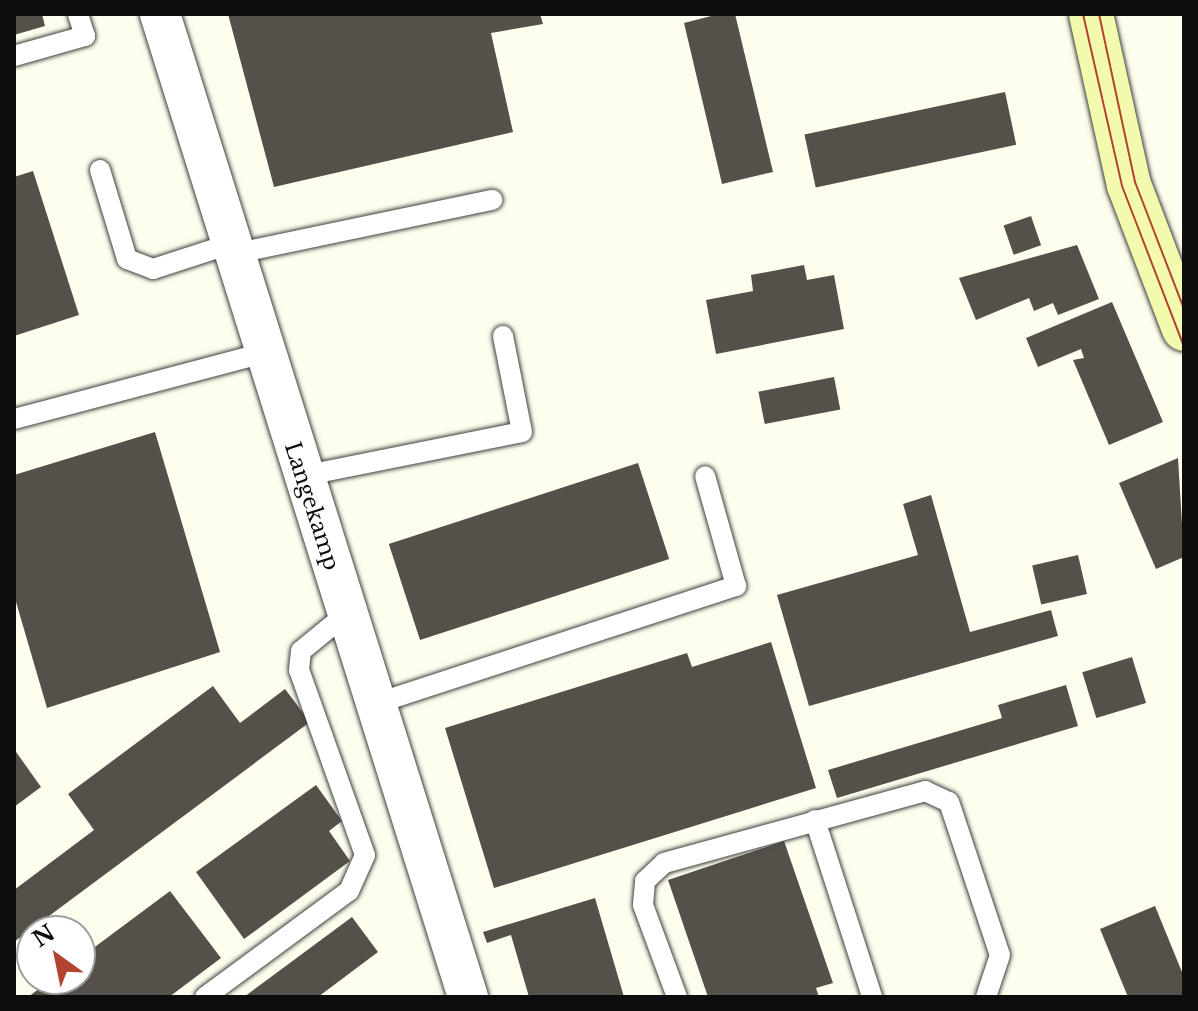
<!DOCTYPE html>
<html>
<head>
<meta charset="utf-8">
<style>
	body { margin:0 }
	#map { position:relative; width:1198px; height:1011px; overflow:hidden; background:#fefeee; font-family:"Libre Baskerville",serif }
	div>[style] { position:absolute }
	.building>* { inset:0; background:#55504a; transform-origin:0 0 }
	.roads { filter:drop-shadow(0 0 2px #404040) drop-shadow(0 0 2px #404040) }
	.lane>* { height:20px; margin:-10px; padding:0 10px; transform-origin:10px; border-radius:10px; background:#fff }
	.street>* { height:40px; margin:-20px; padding:0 20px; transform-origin:20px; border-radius:20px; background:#fff }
	.secondary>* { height:44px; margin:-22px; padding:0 22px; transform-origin:22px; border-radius:22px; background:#f3faad }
	.tram>* { height:2px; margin:-1px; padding:0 1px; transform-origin:1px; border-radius:1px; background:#b3422e }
	span { translate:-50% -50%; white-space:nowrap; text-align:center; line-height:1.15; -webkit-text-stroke:8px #fff; paint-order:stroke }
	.street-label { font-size:22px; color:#0d0d0d }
	.frame { position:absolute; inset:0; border:16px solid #0d0d0d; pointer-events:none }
	.north { position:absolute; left:16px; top:915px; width:80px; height:80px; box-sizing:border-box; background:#fff; border:2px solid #9e9e9e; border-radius:50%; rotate:327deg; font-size:22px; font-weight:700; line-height:32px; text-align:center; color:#0d0d0d }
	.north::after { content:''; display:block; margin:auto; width:28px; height:36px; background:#b3422e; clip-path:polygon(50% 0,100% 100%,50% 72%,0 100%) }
</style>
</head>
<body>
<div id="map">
	<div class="building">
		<i style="clip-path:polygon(14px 14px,42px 14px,45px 26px,14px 35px)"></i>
		<i style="clip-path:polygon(228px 14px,540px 14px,543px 24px,491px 33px,513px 132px,274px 187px)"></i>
		<i style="clip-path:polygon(719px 14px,735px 14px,773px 172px,722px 184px,684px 23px)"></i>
		<i style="left:1005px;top:92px;width:54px;height:205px;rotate:78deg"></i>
		<i style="clip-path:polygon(33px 171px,79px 315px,14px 336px,14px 177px)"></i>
		<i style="left:1031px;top:216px;width:31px;height:29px;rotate:71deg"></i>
		<i style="clip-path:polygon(1077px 245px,1099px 299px,1058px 315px,1053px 303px,1034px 311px,1029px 298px,976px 320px,959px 278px)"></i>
		<i style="clip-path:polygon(804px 265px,807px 280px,834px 275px,844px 329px,716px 354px,706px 300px,753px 291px,751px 275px)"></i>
		<i style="clip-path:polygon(1112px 302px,1163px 422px,1109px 445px,1073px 360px,1084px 358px,1081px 349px,1038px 367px,1026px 338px)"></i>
		<i style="left:834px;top:377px;width:33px;height:77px;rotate:79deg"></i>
		<i style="clip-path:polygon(155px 432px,220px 652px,47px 708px,14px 595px,14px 475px)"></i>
		<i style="clip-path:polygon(1178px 458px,1184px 557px,1156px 569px,1119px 483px)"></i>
		<i style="left:638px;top:463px;width:101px;height:262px;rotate:72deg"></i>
		<i style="clip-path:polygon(931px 495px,970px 632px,1051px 610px,1058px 636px,809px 706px,777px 595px,918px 555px,903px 504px)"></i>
		<i style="left:1078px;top:555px;width:40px;height:47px;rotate:77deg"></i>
		<i style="clip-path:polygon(771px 642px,816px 788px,494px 888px,445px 728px,687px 653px,692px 667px)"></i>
		<i style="left:1132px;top:657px;width:48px;height:52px;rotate:73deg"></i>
		<i style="clip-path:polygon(1066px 685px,1078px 726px,837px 798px,828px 770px,1002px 718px,998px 705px)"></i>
		<i style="clip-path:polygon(213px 686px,240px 723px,285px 689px,310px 722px,14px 942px,14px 890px,94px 830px,68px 794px)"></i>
		<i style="clip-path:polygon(14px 749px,41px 787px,14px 807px)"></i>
		<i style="clip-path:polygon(316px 785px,342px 821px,329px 831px,350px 861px,244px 939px,196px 872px)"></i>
		<i style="clip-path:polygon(784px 841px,833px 983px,816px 988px,819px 997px,708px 997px,668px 880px)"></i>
		<i style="clip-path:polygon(170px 891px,221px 958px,169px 997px,28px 997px,52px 979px,80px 979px,80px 958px)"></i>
		<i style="clip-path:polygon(595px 898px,624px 997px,529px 997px,511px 935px,487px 943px,483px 932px)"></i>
		<i style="clip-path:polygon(1155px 906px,1184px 977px,1184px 997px,1128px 997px,1100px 929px)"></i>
		<i style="clip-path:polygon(352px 917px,378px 952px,318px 997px,244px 997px)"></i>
	</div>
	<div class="roads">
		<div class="lane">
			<i style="left:14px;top:56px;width:74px;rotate:-15.7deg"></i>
			<i style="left:85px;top:36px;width:23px;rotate:-108deg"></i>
			<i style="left:100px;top:170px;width:93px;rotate:73.1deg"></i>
			<i style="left:127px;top:259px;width:28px;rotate:21deg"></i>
			<i style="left:153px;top:269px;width:81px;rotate:-18deg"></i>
			<i style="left:233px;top:254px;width:265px;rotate:-11.8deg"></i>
			<i style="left:14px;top:419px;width:258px;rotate:-14.8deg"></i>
			<i style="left:302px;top:476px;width:224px;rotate:-11.3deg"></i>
			<i style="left:522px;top:432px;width:98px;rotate:-101.2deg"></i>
			<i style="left:375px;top:704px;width:380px;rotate:-18.1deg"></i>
			<i style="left:736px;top:586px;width:114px;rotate:-105.7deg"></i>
			<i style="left:815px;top:820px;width:186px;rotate:72.1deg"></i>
			<i style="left:205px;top:997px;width:179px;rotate:-36.4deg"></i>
			<i style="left:349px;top:891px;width:39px;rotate:-66deg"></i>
			<i style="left:365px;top:855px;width:196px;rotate:-109.6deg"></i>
			<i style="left:299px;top:670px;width:19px;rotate:-84deg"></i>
			<i style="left:301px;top:651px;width:58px;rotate:-39.4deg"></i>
			<i style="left:677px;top:997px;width:98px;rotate:-110.3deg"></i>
			<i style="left:643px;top:905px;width:24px;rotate:-85deg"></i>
			<i style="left:645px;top:881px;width:26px;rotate:-43deg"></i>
			<i style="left:664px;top:863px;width:271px;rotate:-15.4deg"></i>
			<i style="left:925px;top:791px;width:26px;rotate:25deg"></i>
			<i style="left:949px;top:802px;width:161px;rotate:71.6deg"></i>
			<i style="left:1000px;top:955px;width:44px;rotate:108.4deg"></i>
		</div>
		<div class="street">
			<i style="left:160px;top:14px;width:1030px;rotate:72.6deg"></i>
		</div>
		<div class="secondary">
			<i style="left:1091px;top:14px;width:175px;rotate:77.5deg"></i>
			<i style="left:1129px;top:185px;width:154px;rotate:69.1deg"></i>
		</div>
	</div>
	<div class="tram">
		<i style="left:1083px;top:14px;width:176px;rotate:77.2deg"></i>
		<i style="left:1122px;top:186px;width:173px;rotate:68.9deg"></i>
		<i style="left:1099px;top:14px;width:172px;rotate:77.9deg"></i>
		<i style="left:1135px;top:182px;width:136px;rotate:68.9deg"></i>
	</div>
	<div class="street-label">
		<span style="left:312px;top:506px;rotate:72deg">Langekamp</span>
	</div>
	<div class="frame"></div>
	<div class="north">N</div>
</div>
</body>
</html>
